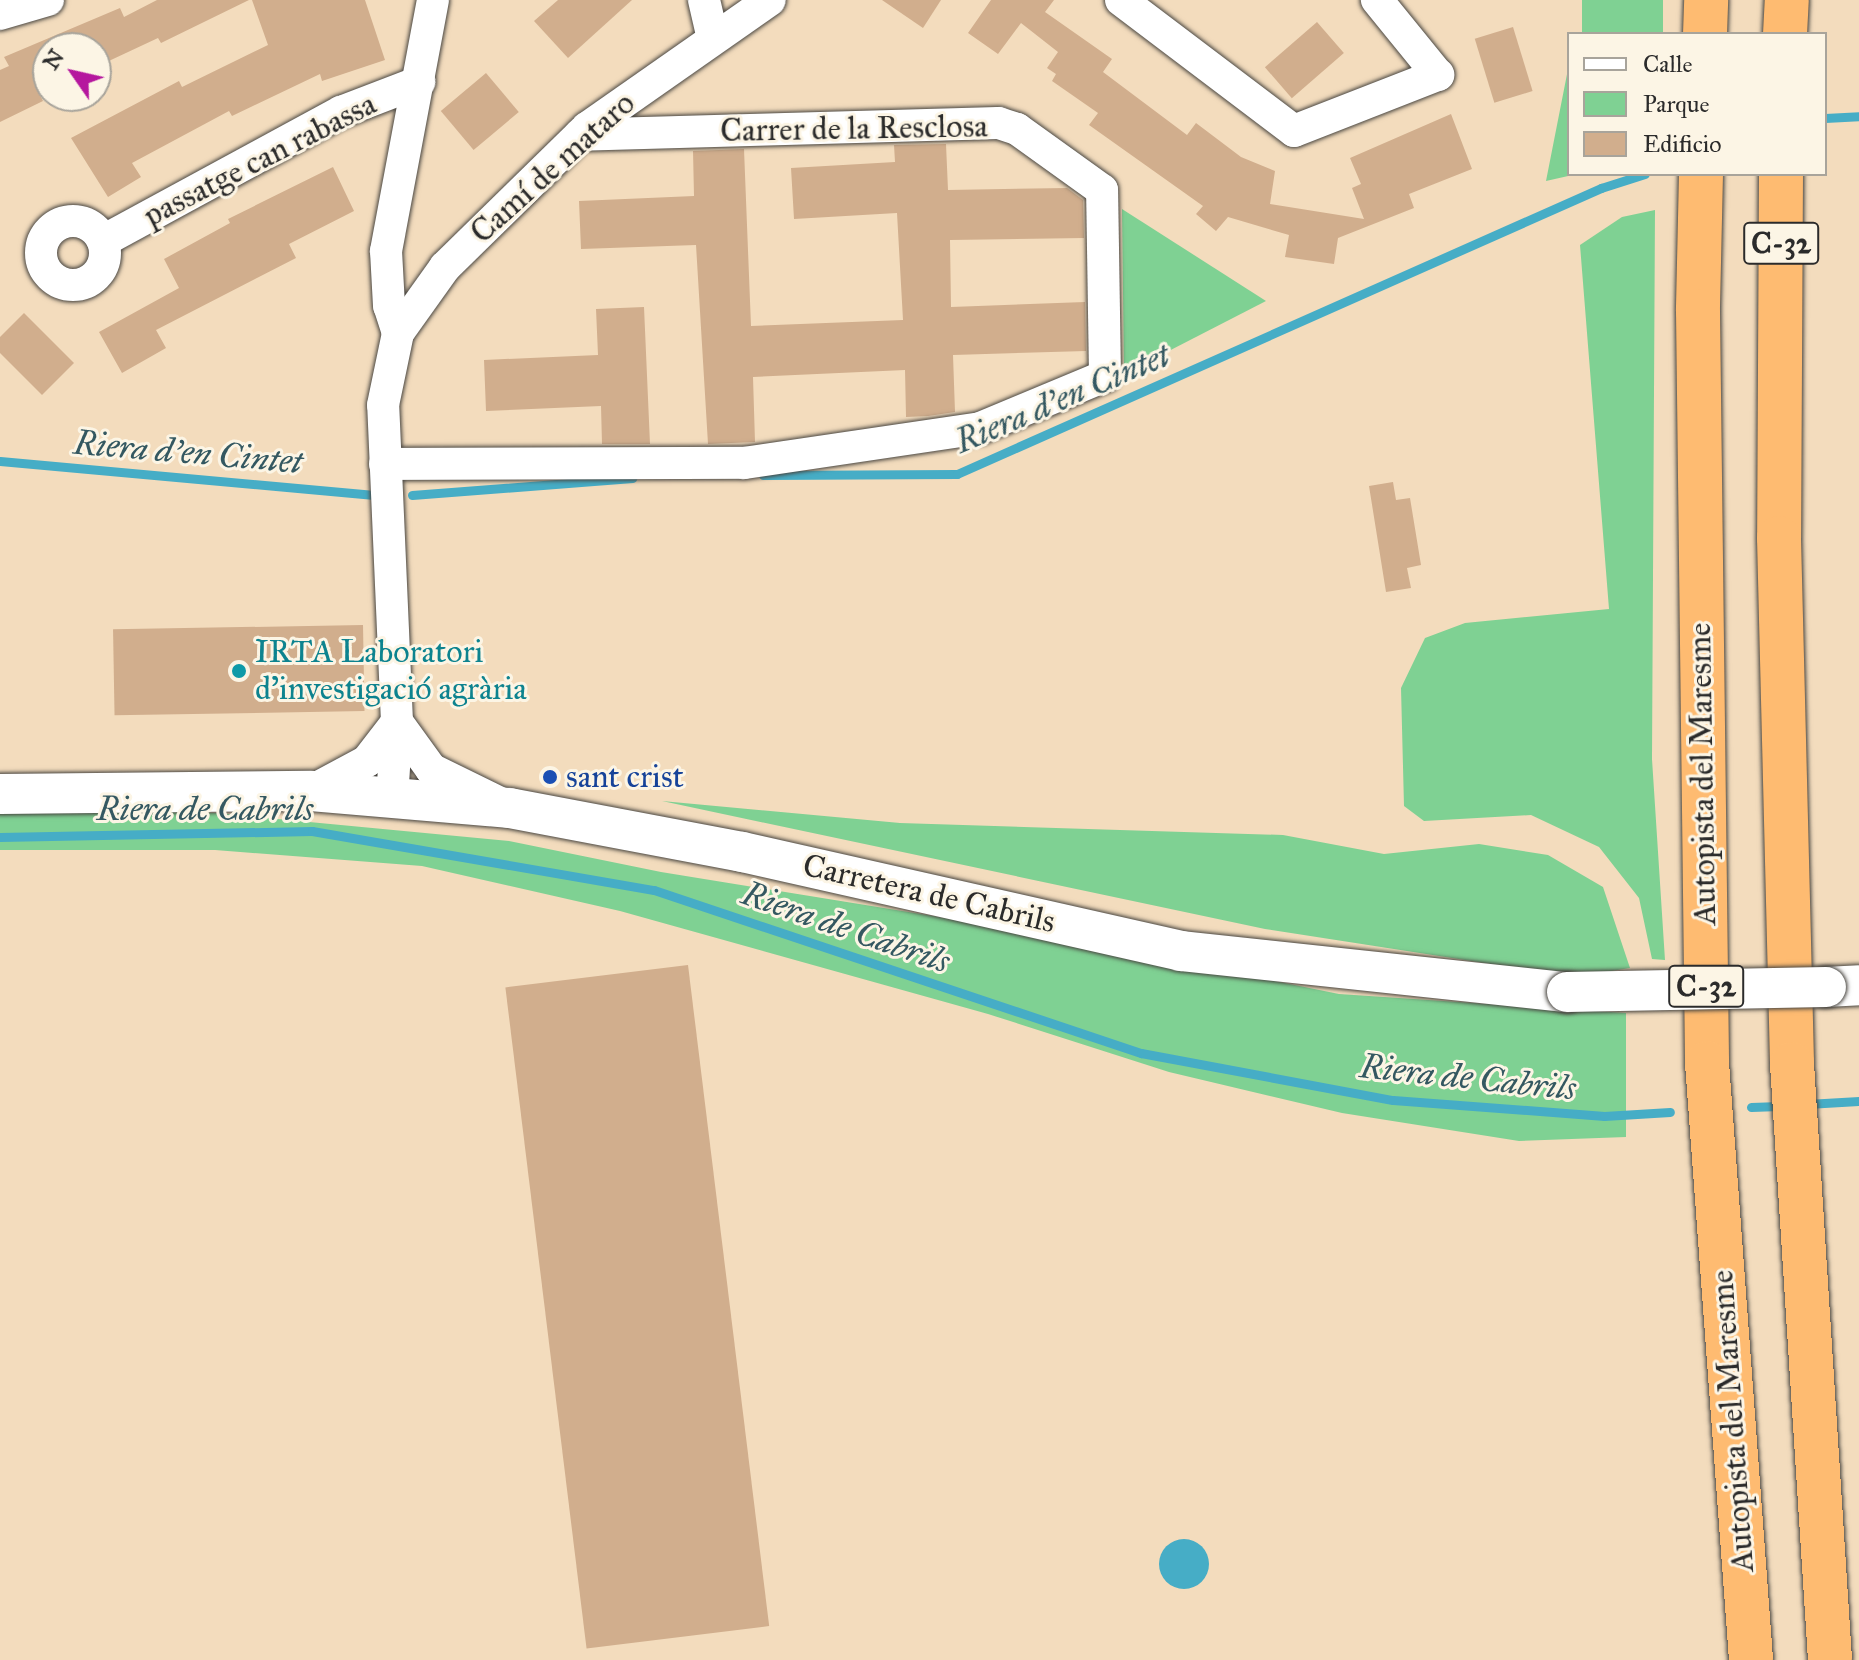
<!DOCTYPE html>
<html>
<head>
<meta charset="utf-8">
<style>
	body { margin:0 }
	#map { position:relative; width:1859px; height:1660px; overflow:hidden; background:#f3dcbd; font-family:"IM FELL Great Primer",serif }
	div>[style] { position:absolute }
	.green>* { inset:0; background:#7fd193; transform-origin:0 0 }
	.water>* { inset:0; background:#46adc6 }
	.round { border-radius:50% }
	.stream>* { height:9px; margin:-4.5px; padding:0 4.5px; transform-origin:4.5px; border-radius:4.5px; background:#46adc6 }
	.building>* { inset:0; background:#d1ae8d; transform-origin:0 0 }
	.roads { filter:drop-shadow(0 0 2px #494641) drop-shadow(0 0 2px #494641) }
	.minor>* { height:32px; margin:-16px; padding:0 16px; transform-origin:16px; border-radius:16px; background:#fff }
	.minor>.ring { margin:-16px; padding:0; box-sizing:content-box; background:none; border:32px solid #fff; border-radius:50% }
	.tertiary>* { height:40px; margin:-20px; padding:0 20px; transform-origin:20px; border-radius:20px; background:#fff }
	.motorway>* { height:44px; margin:-22px; padding:0 22px; transform-origin:22px; border-radius:22px; background:#febb71 }
	.bridges { filter:drop-shadow(0 0 2px #494641) drop-shadow(0 0 2px #494641) }
	.tertiary-bridge>* { height:40px; margin:-20px; padding:0 20px; transform-origin:20px; border-radius:20px; background:#fff }
	.dots>* { width:22px; height:22px; translate:-50% -50%; box-sizing:border-box; border:4px solid #fcf5e5; border-radius:50% }
	span { translate:-50% -50%; white-space:nowrap; text-align:center; line-height:1.15; -webkit-text-stroke:6px #fcf5e5; paint-order:stroke }
	.shield-label span { padding:2px 6px; background:#fcf5e5; border:2px solid; border-radius:6px; -webkit-text-stroke-width:0 }
	.shield-label { font-size:30px; color:#2b2b2b; font-weight:700 }
	.street-label { font-size:32px; color:#2b2b2b }
	.culture-label { font-size:32px; color:#0d838f }
	.left { translate:0 -50%; text-align:left }
	.transit-label { font-size:32px; color:#164399 }
	.water-label { font-size:34px; color:#345861; font-style:italic }
	.legend { position:absolute; left:1567px; top:32px; width:260px; height:144px; box-sizing:border-box; background:#fcf5e5; border:2px solid #a8a49b; margin:0; padding:10px 14px; list-style:none; font-size:24px; color:#2b2b2b }
	.legend li { display:flex; align-items:center; gap:16px; height:40px }
	.legend b { width:40px; border:2px solid #a8a49b }
	.north { position:absolute; left:32px; top:32px; width:80px; height:80px; box-sizing:border-box; background:#fcf5e5; border:2px solid #a8a49b; border-radius:50%; rotate:304deg; font-size:22px; font-weight:700; line-height:32px; text-align:center; color:#2b2b2b }
	.north::after { content:''; display:block; margin:auto; width:28px; height:36px; background:#b5179e; clip-path:polygon(50% 0,100% 100%,50% 72%,0 100%) }
</style>
</head>
<body>
<div id="map">
	<div class="green">
		<i style="left:1582px;top:0;width:81px;height:35px"></i>
		<i style="clip-path:polygon(1569px 64px,1569px 174px,1577px 174px,1546px 181px)"></i>
		<i style="clip-path:polygon(1122px 209px,1266px 301px,1124px 374px)"></i>
		<i style="clip-path:polygon(1655px 210px,1652px 759px,1665px 960px,1652px 959px,1639px 898px,1599px 847px,1531px 815px,1424px 821px,1404px 806px,1401px 688px,1425px 638px,1465px 623px,1609px 609px,1580px 245px,1622px 217px)"></i>
		<i style="clip-path:polygon(662px 801px,900px 823px,1283px 835px,1384px 854px,1479px 844px,1548px 855px,1603px 887px,1630px 968px,1574px 977px,1265px 929px)"></i>
		<i style="clip-path:polygon(0 809px,216px 813px,509px 841px,661px 872px,1038px 933px,1339px 994px,1626px 1013px,1626px 1137px,1519px 1141px,1342px 1113px,1169px 1072px,988px 1014px,620px 911px,422px 866px,215px 850px,0 850px)"></i>
	</div>
	<div class="water">
		<i class="round" style="left:1159px;top:1539px;width:50px;height:50px"></i>
	</div>
	<div class="stream">
		<i style="left:1825px;top:118px;width:34px;rotate:-3deg"></i>
		<i style="left:0;top:461px;width:373px;rotate:5.2deg"></i>
		<i style="left:763px;top:475px;width:194px;rotate:-0.3deg"></i>
		<i style="left:957px;top:474px;width:705px;rotate:-23.95deg"></i>
		<i style="left:1601px;top:188px;width:46px;rotate:-17.7deg"></i>
		<i style="left:412px;top:495px;width:221px;rotate:-4.4deg"></i>
		<i style="left:0;top:837px;width:312px;rotate:-1.1deg"></i>
		<i style="left:312px;top:831px;width:347px;rotate:9.8deg"></i>
		<i style="left:654px;top:890px;width:514px;rotate:18.51deg"></i>
		<i style="left:1141px;top:1053px;width:256px;rotate:10.6deg"></i>
		<i style="left:1393px;top:1100px;width:212px;rotate:4.3deg"></i>
		<i style="left:1604px;top:1116px;width:66px;rotate:-3.5deg"></i>
		<i style="left:1807px;top:1104px;width:52px;rotate:-3.3deg"></i>
		<i style="left:1751px;top:1107px;width:33px;rotate:-2deg"></i>
	</div>
	<div class="building">
		<i style="clip-path:polygon(157px 0,249px 0,161px 43px,158px 38px,96px 67px,96px 48px,48px 48px,48px 84px,37px 89px,43px 101px,0 122px,0 70px,9px 66px,4px 57px,120px 8px,124px 17px)"></i>
		<i style="clip-path:polygon(252px 0,365px 0,385px 60px,322px 81px,320px 74px,232px 116px,229px 111px,132px 163px,141px 177px,108px 197px,71px 138px,179px 81px,182px 87px,268px 45px)"></i>
		<i style="clip-path:polygon(558px 0,632px 0,568px 58px,534px 21px)"></i>
		<i style="clip-path:polygon(882px 0,941px 0,923px 28px)"></i>
		<i style="clip-path:polygon(991px 0,1054px 0,1045px 12px,1112px 59px,1103px 72px,1187px 135px,1196px 123px,1241px 157px,1275px 171px,1270px 204px,1364px 219px,1352px 188px,1361px 184px,1350px 158px,1451px 114px,1472px 169px,1409px 194px,1414px 208px,1338px 238px,1334px 264px,1285px 257px,1289px 235px,1228px 217px,1216px 231px,1196px 214px,1203px 206px,1089px 125px,1098px 113px,1052px 81px,1056px 74px,1047px 68px,1058px 52px,1021px 23px,998px 54px,968px 33px)"></i>
		<i style="left:1317px;top:22px;width:41px;height:69px;rotate:49deg"></i>
		<i style="left:1513px;top:27px;width:67px;height:40px;rotate:73deg"></i>
		<i style="left:486px;top:73px;width:51px;height:59px;rotate:50deg"></i>
		<i style="clip-path:polygon(946px 144px,948px 190px,1067px 188px,1083px 200px,1084px 238px,950px 240px,951px 307px,1085px 302px,1086px 351px,953px 355px,955px 412px,928px 416px,906px 417px,905px 370px,753px 377px,755px 442px,708px 444px,696px 245px,581px 249px,579px 201px,694px 196px,693px 151px,744px 149px,751px 326px,903px 320px,897px 213px,794px 219px,791px 168px,895px 162px,894px 145px)"></i>
		<i style="clip-path:polygon(333px 167px,354px 211px,289px 244px,296px 258px,156px 330px,166px 348px,122px 373px,99px 332px,179px 288px,164px 259px,230px 223px,228px 219px)"></i>
		<i style="clip-path:polygon(644px 307px,650px 444px,602px 444px,601px 406px,486px 411px,484px 360px,598px 355px,596px 309px)"></i>
		<i style="clip-path:polygon(24px 313px,74px 363px,42px 395px,0 353px,0 337px)"></i>
		<i style="clip-path:polygon(1393px 482px,1396px 500px,1410px 498px,1421px 565px,1407px 568px,1411px 588px,1386px 592px,1369px 486px)"></i>
		<i style="left:363px;top:625px;width:86px;height:250px;rotate:89deg"></i>
		<i style="left:688px;top:965px;width:666px;height:184px;rotate:83deg"></i>
	</div>
	<div class="roads">
		<div class="minor">
			<i style="left:704px;top:0;width:37px;rotate:77deg"></i>
			<i style="left:1121px;top:0;width:217px;rotate:37.1deg"></i>
			<i style="left:1294px;top:131px;width:155px;rotate:-21.3deg"></i>
			<i style="left:1438px;top:75px;width:97px;rotate:-129.1deg"></i>
			<i style="left:0;top:14px;width:50px;rotate:-16.3deg"></i>
			<i class="ring" style="left:41px;top:221px;width:32px;height:32px"></i>
			<i style="left:103px;top:241px;width:271px;rotate:-28.5deg"></i>
			<i style="left:341px;top:112px;width:84px;rotate:-21deg"></i>
			<i style="left:398px;top:333px;width:81px;rotate:-54.5deg"></i>
			<i style="left:445px;top:267px;width:199px;rotate:-44.4deg"></i>
			<i style="left:587px;top:128px;width:223px;rotate:-35deg"></i>
			<i style="left:385px;top:464px;width:359px;rotate:-0.2deg"></i>
			<i style="left:744px;top:463px;width:239px;rotate:-8.4deg"></i>
			<i style="left:980px;top:428px;width:135px;rotate:-22.6deg"></i>
			<i style="left:1105px;top:376px;width:186px;rotate:-90.9deg"></i>
			<i style="left:1102px;top:190px;width:105px;rotate:-144.3deg"></i>
			<i style="left:1017px;top:129px;width:19px;rotate:-162deg"></i>
			<i style="left:999px;top:123px;width:419px;rotate:178.4deg"></i>
			<i style="left:311px;top:791px;width:64px;rotate:-28.2deg"></i>
			<i style="left:367px;top:761px;width:49px;rotate:-52.4deg"></i>
			<i style="left:397px;top:722px;width:58px;rotate:54.1deg"></i>
			<i style="left:431px;top:769px;width:75px;rotate:26.2deg"></i>
			<i style="left:392px;top:799px;width:77px;rotate:-86.3deg"></i>
			<i style="left:397px;top:722px;width:317px;rotate:-92.5deg"></i>
			<i style="left:383px;top:405px;width:74px;rotate:-78.2deg"></i>
			<i style="left:398px;top:333px;width:28px;rotate:-108deg"></i>
			<i style="left:389px;top:306px;width:55px;rotate:-93.1deg"></i>
			<i style="left:386px;top:251px;width:255px;rotate:-79.4deg"></i>
		</div>
		<div class="tertiary">
			<i style="left:0;top:794px;width:311px;rotate:-0.6deg"></i>
			<i style="left:311px;top:791px;width:200px;rotate:4.9deg"></i>
			<i style="left:510px;top:808px;width:236px;rotate:10.7deg"></i>
			<i style="left:742px;top:852px;width:450px;rotate:12.7deg"></i>
			<i style="left:1181px;top:951px;width:388px;rotate:6.1deg"></i>
			<i style="left:1826px;top:987px;width:33px;rotate:-3deg"></i>
		</div>
		<div class="motorway">
			<i style="left:1705px;top:34px;width:34px;rotate:-88deg"></i>
			<i style="left:1785px;top:34px;width:34px;rotate:-87deg"></i>
			<i style="left:1701px;top:174px;width:137px;rotate:91.3deg"></i>
			<i style="left:1698px;top:311px;width:752px;rotate:89.31deg"></i>
			<i style="left:1707px;top:1063px;width:599px;rotate:85.78deg"></i>
			<i style="left:1781px;top:174px;width:364px;rotate:90.3deg"></i>
			<i style="left:1779px;top:538px;width:526px;rotate:88.58deg"></i>
			<i style="left:1792px;top:1064px;width:597px;rotate:86.35deg"></i>
		</div>
	</div>
	<div class="bridges">
		<div class="tertiary-bridge">
			<i style="left:1567px;top:992px;width:259px;rotate:-1.1deg"></i>
		</div>
	</div>
	<div class="dots">
		<i style="left:239px;top:671px;background:#0f9aa8"></i>
		<i style="left:550px;top:777px;background:#1a4fb4"></i>
	</div>
	<div class="shield-label">
		<span style="left:1781px;top:243px">C-32</span>
		<span style="left:1706px;top:986px">C-32</span>
	</div>
	<div class="street-label">
		<span style="left:854px;top:129px;rotate:-1deg">Carrer de la Resclosa</span>
		<span style="left:260px;top:160px;rotate:-27deg">passatge can rabassa</span>
		<span style="left:553px;top:168px;rotate:-42deg">Camí de mataro</span>
		<span style="left:1703px;top:774px;rotate:-91deg">Autopista del Maresme</span>
		<span style="left:929px;top:894px;rotate:13deg">Carretera de Cabrils</span>
		<span style="left:1733px;top:1421px;rotate:-94deg">Autopista del Maresme</span>
	</div>
	<div class="culture-label">
		<span class="left" style="left:255px;top:671px">IRTA Laboratori<br>d'investigació agrària</span>
	</div>
	<div class="transit-label">
		<span class="left" style="left:566px;top:777px">sant crist</span>
	</div>
	<div class="water-label">
		<span style="left:1062px;top:398px;rotate:-23deg">Riera d'en Cintet</span>
		<span style="left:188px;top:452px;rotate:5deg">Riera d'en Cintet</span>
		<span style="left:205px;top:809px">Riera de Cabrils</span>
		<span style="left:846px;top:927px;rotate:19deg">Riera de Cabrils</span>
		<span style="left:1468px;top:1077px;rotate:6deg">Riera de Cabrils</span>
	</div>
	<ul class="legend">
	<li><b style="height:10px;background:#fff"></b>Calle</li>
	<li><b style="height:22px;background:#7fd193"></b>Parque</li>
	<li><b style="height:22px;background:#d1ae8d"></b>Edificio</li>
	</ul>
	<div class="north">N</div>
</div>
</body>
</html>
